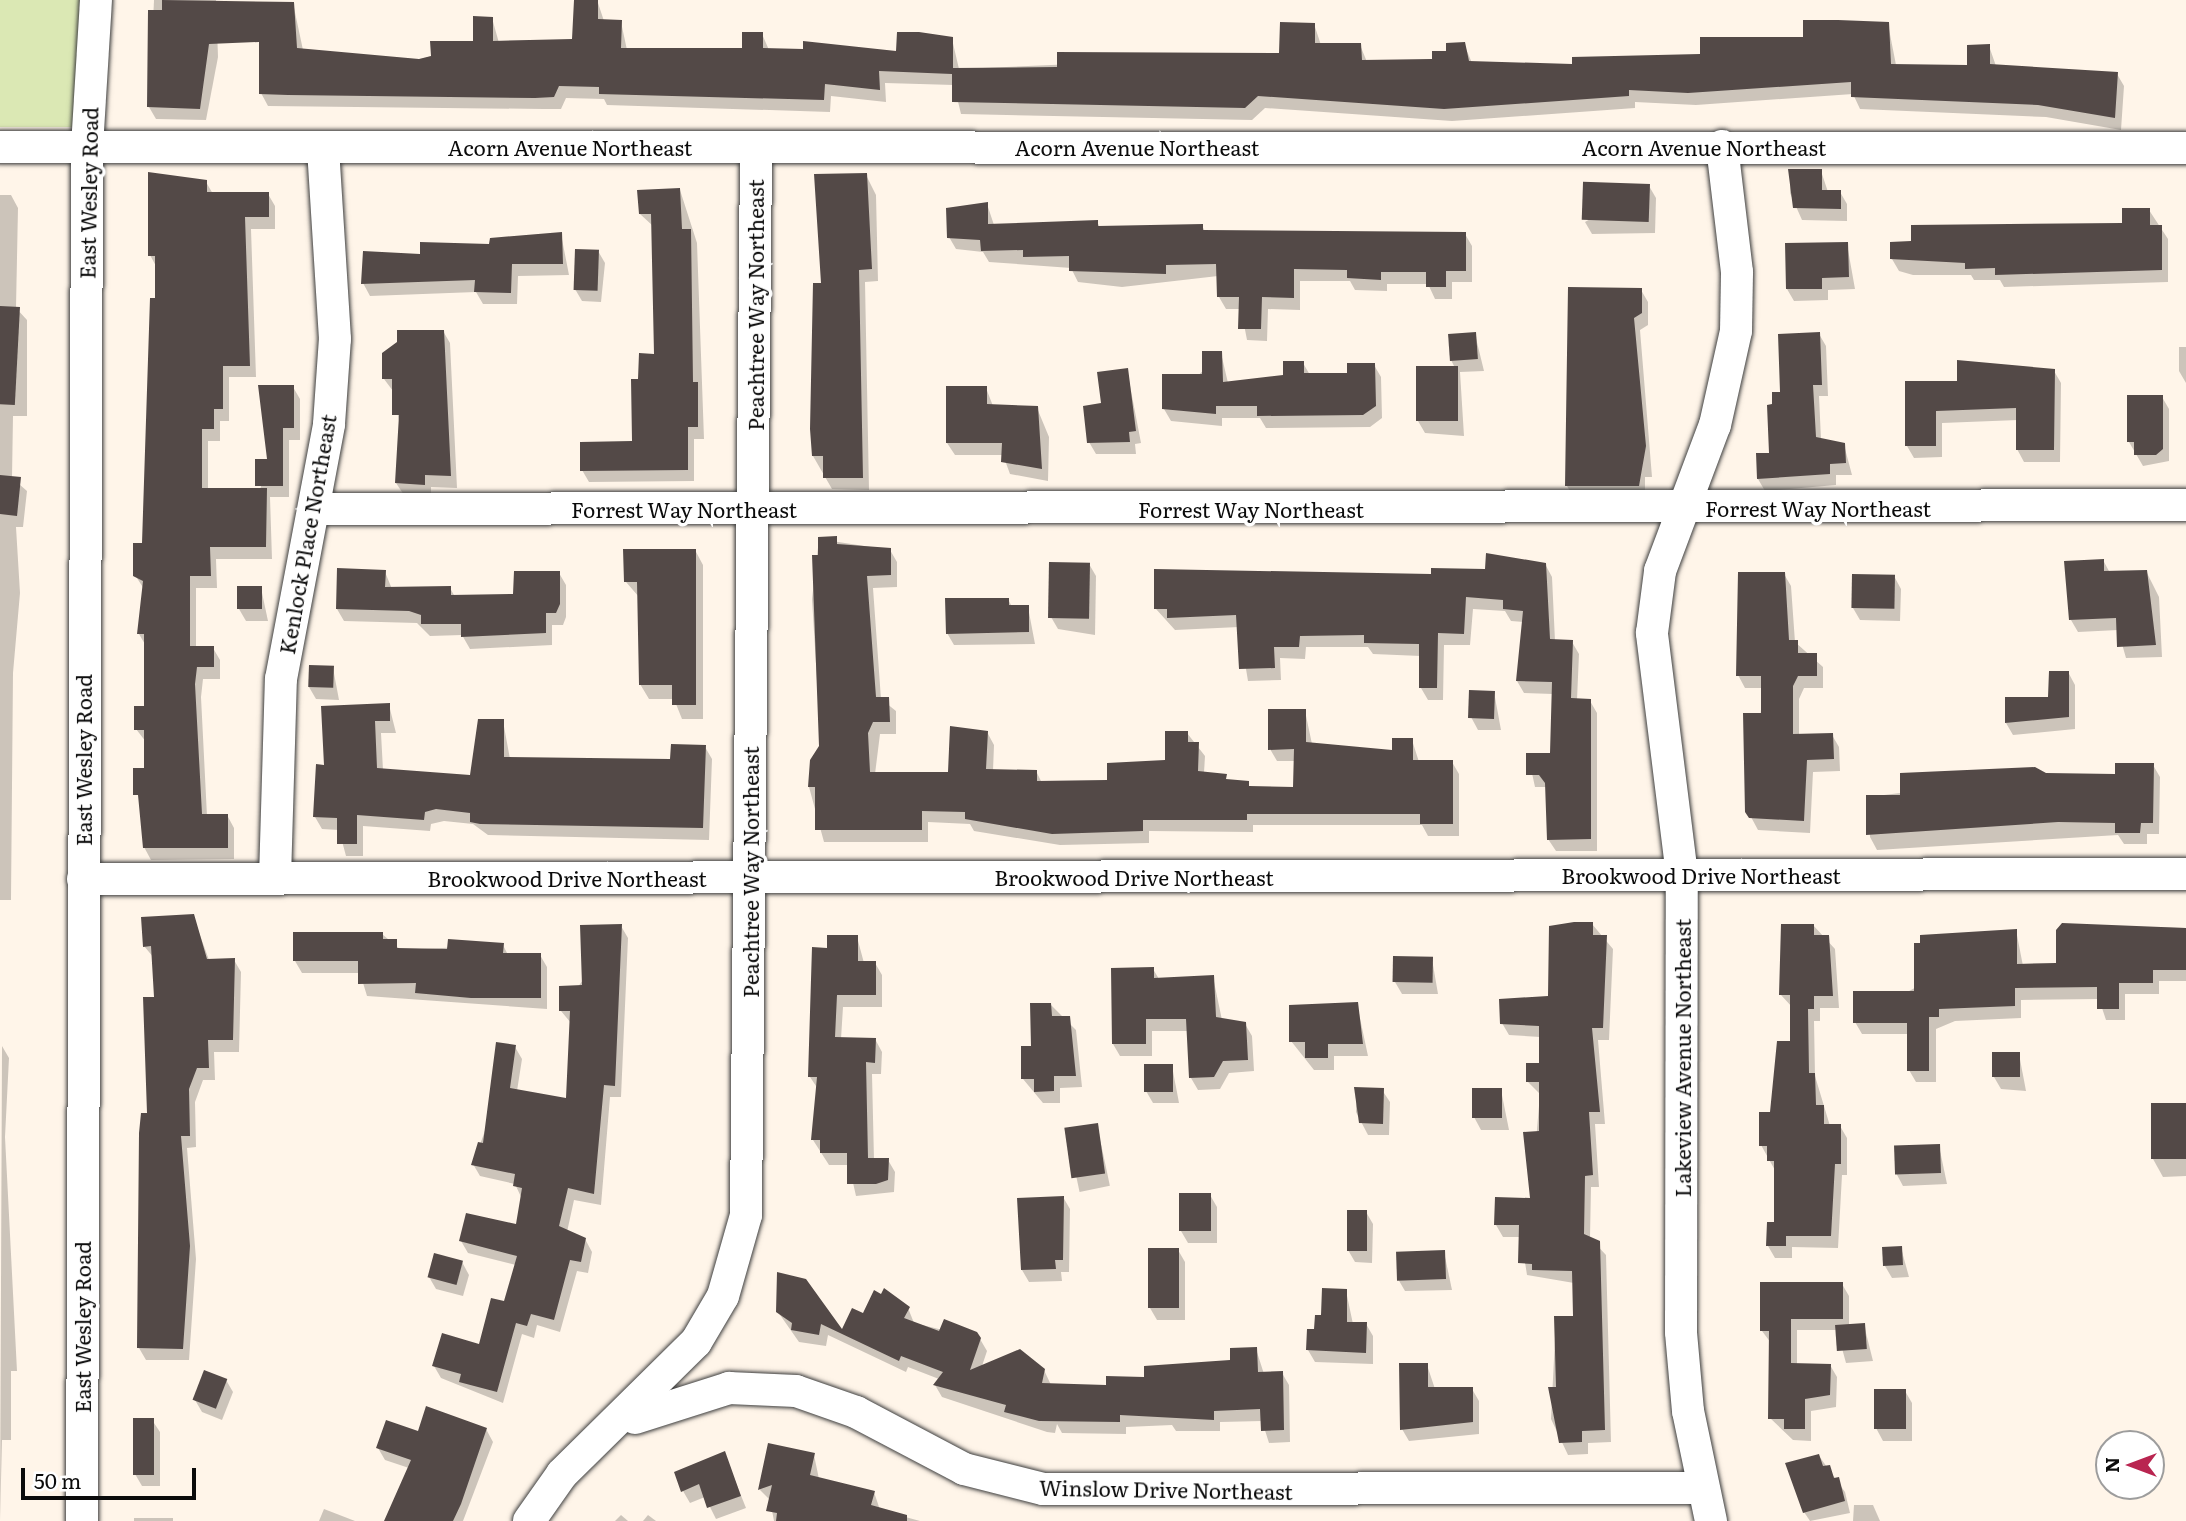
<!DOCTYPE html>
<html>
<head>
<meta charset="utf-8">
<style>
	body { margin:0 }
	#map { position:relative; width:2186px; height:1521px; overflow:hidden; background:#fff5e9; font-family:Literata,serif }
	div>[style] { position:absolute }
	.green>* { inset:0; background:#dbe8b4; transform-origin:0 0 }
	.shadow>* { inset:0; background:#0003; transform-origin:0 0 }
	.building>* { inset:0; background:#534947; transform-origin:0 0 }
	.roads { filter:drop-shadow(0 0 2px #3e3e3e) drop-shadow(0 0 2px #3e3e3e) }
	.minor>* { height:32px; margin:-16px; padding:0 16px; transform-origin:16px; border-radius:16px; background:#fff }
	span { translate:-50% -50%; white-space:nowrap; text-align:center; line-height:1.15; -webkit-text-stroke:7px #fff; paint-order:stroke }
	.street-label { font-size:21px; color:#0b0b0b }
	.north { position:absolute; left:2095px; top:1430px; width:70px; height:70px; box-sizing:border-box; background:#fff; border:2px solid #9d9d9d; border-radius:50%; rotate:270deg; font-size:19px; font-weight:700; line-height:28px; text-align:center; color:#0b0b0b }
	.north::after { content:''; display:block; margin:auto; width:24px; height:32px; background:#b92550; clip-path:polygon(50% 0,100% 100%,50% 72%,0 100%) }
	.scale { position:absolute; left:21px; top:1468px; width:175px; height:32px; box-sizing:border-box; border:4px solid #0b0b0b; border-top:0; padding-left:9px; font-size:21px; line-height:24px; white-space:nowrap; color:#0b0b0b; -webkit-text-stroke:5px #fff; paint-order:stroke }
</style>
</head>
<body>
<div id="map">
	<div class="green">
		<i style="left:0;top:0;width:80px;height:127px"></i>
	</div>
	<div class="shadow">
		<i style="clip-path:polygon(154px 0,216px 0,218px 57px,206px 120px,156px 119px,149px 107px)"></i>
		<i style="clip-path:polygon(576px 0,597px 0,604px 21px,621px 22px,627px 50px,744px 49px,762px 34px,769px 50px,898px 53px,952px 39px,959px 69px,1281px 55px,1314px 24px,1321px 45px,1360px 45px,1367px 62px,1434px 61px,1464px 44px,1472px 63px,1574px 66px,1701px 56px,1888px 24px,1896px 65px,1969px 66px,1989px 46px,1996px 66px,2117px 74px,2124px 86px,2121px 130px,2046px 117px,1860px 109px,1853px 94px,1696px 105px,1635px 102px,1635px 108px,1452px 121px,1265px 108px,1252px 120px,961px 114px,954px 85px,885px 83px,886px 102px,831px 96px,830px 112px,607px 105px,604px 99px,566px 98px,561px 109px,543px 109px,268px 106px,261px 93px,293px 3px,303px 50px,419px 60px,475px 43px,492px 18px,499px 43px,574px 41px)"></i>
		<i style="clip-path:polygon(1790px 171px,1821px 171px,1828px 192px,1840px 192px,1847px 204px,1847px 221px,1802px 220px,1790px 193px)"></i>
		<i style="clip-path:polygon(150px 174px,206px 182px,213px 194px,268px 194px,275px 206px,275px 229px,251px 229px,256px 377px,229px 377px,229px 421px,220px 421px,220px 441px,208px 441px,208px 490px,260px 490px,268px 461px,260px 387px,293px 387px,300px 399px,300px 440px,289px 440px,289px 497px,270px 497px,272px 559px,216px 559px,217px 588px,196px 588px,196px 648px,213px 648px,220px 660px,220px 679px,203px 679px,201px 697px,207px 816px,227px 815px,234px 828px,234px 859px,151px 860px,144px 847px,146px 742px,136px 729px,146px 707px,146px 646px,139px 634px,144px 589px,135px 575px,144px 545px,157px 300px,157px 268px,150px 255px)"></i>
		<i style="clip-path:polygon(866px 175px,876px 195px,878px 281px,865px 282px,869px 490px,832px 489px,813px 456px,823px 285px)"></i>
		<i style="clip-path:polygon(1649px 186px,1656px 198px,1655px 233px,1592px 234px,1585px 222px)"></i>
		<i style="clip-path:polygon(680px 190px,697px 243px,704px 439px,694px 439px,694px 481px,589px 482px,582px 470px,634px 443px,640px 381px,656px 356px,653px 226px,640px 214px)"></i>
		<i style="clip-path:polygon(0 195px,11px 195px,18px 208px,16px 308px,27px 320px,27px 416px,13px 416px,12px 478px,27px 491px,23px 527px,16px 527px,20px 593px,13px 673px,11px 900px,0 900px)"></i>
		<i style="clip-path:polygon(987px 204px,994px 225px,1097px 222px,1100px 227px,1202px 226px,1205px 231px,1465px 234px,1472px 246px,1472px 282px,1452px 282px,1452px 299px,1435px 299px,1428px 284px,1387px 284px,1387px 291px,1355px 290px,1350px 281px,1300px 281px,1300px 310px,1268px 309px,1267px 341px,1247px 340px,1241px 309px,1226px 309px,1219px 297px,1218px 276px,1122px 287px,1078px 282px,1071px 268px,989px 262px,983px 252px,956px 249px,949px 237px)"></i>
		<i style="clip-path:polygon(2149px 210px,2168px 239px,2168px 282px,2004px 287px,2000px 280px,1974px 280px,1971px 275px,1913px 275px,1899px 271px,1892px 259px,2124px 225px)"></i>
		<i style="clip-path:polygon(561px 234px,569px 275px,518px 276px,517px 304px,483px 304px,476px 292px,370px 296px,363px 283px,422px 255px)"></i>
		<i style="clip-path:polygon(1847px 244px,1855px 289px,1828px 290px,1828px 300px,1794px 301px,1787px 289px)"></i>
		<i style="clip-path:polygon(598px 251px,605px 263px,601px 302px,582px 301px,575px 289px)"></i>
		<i style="clip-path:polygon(1570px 289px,1641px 290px,1648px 302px,1648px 325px,1640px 330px,1652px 477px,1645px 477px,1645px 497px,1574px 498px,1567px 486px)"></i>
		<i style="clip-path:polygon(443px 331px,450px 343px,457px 488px,431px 487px,431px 496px,404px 495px,396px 483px,400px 426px,393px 391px,384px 379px)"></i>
		<i style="clip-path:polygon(1475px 334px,1484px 371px,1460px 372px,1464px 436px,1425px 433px,1418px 421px,1455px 368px,1451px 360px)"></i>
		<i style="clip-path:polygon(1819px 334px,1826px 346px,1828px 396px,1819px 396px,1821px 439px,1844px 445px,1852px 475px,1836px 475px,1836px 485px,1765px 491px,1758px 479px,1771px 455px,1774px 406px)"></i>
		<i style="clip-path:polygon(2179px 347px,2186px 347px,2186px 383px,2179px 371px)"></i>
		<i style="clip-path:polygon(1221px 353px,1228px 383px,1285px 376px,1303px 363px,1310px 375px,1348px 375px,1374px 365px,1381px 377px,1382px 418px,1370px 427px,1266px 428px,1260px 418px,1222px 418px,1222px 426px,1171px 421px,1164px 409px)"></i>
		<i style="clip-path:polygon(1127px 370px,1141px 443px,1135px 444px,1136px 454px,1096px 454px,1089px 442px,1103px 405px)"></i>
		<i style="clip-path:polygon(2054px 371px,2061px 383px,2060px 462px,2024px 462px,2017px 449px,2018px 420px,1942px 423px,1942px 457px,1914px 458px,1907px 446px,1958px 382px)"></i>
		<i style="clip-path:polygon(986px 388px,993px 406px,1037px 408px,1049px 437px,1048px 481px,1010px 474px,1003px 455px,955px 455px,947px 443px)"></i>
		<i style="clip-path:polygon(2162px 397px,2169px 409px,2169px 461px,2143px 466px,2129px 442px)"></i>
		<i style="clip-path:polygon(819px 539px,890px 550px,897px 562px,897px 587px,873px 588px,881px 699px,896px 711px,896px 734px,880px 734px,875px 774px,950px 774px,987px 732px,994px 745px,993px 771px,1036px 771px,1042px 783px,1109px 781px,1167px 761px,1187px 733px,1205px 756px,1204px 773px,1251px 788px,1295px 788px,1295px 761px,1277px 761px,1270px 749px,1305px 711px,1312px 744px,1394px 752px,1412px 740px,1419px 762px,1452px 762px,1459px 774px,1459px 836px,1428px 836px,1422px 825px,1253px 825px,1253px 832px,1149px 831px,1149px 843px,1060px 845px,974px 831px,970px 824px,928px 822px,928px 842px,824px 842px,809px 787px,821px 747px,812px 599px)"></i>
		<i style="clip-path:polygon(695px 550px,703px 565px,703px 719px,682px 719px,674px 699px,649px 699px,640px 684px,639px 597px,626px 582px)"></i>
		<i style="clip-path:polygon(2103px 560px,2110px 573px,2146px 571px,2159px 597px,2162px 657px,2126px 658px,2118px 630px,2078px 632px,2071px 620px)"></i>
		<i style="clip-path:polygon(1089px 564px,1096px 576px,1095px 635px,1058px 629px,1051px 617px)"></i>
		<i style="clip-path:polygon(1545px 564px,1552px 577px,1555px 641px,1572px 642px,1579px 654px,1577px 700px,1590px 701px,1597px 713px,1597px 851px,1556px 851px,1548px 839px,1547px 787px,1535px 787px,1528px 755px,1551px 754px,1553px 694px,1524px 693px,1517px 681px,1524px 622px,1511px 621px,1505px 611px,1473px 609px,1470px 645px,1444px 645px,1443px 700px,1428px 700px,1421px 688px,1421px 656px,1373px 654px,1368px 647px,1306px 647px,1305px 659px,1280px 658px,1281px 680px,1248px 681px,1239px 627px,1175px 630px,1156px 609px)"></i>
		<i style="clip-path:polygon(385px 572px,392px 589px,450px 588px,455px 597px,515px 596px,559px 573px,566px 585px,566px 617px,563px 625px,552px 625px,552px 645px,470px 649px,462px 635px,430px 636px,417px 623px,344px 621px,337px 609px)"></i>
		<i style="clip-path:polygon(1784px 574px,1791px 586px,1795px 642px,1823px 667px,1823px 688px,1804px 688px,1799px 699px,1799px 735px,1832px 735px,1839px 747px,1840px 771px,1813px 772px,1810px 833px,1758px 830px,1751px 817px,1763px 688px,1745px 688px,1738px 675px)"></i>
		<i style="clip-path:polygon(1894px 576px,1901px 589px,1900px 621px,1860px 620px,1853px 608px)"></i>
		<i style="clip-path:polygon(261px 588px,268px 621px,246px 621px,239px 609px)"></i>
		<i style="clip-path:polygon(1008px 599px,1012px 607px,1028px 607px,1035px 644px,954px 645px,947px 633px)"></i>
		<i style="clip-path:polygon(333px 668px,339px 700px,316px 699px,309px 687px)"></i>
		<i style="clip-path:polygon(2068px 672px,2075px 685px,2075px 729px,2013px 735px,2006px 723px,2050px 699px)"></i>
		<i style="clip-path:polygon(1494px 692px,1501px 730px,1478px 730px,1471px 717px)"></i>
		<i style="clip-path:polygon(389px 705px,396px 733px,381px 733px,383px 770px,471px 777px,503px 721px,510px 759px,672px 761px,705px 747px,712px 759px,709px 840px,488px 835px,473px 824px,444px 821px,431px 824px,430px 831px,363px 826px,363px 856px,346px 856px,339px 830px,322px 829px,315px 817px,326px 766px)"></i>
		<i style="clip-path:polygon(2153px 765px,2160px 777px,2159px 834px,2147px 834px,2147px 844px,2124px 844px,2118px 835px,1877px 850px,1870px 837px,1868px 797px,2045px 775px,2117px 776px)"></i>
		<i style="clip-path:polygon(193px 916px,209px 960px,234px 960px,241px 972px,239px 1052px,214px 1052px,215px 1080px,203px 1080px,195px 1102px,196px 1147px,187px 1148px,196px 1259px,189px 1360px,146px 1360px,139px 1348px,156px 999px,154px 958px,144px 946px)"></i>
		<i style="clip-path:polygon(1592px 924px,1613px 949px,1609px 1040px,1598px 1040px,1605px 1124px,1595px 1124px,1599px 1187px,1591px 1187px,1590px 1238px,1606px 1255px,1611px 1442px,1588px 1443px,1588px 1454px,1568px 1455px,1551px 1419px,1556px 1318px,1575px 1318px,1574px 1283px,1527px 1275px,1521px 1237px,1503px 1237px,1496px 1225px,1531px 1199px,1540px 1094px,1528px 1082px,1540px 1064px,1540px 1037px,1509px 1035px,1502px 1023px,1549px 998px)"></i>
		<i style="clip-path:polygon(1813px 925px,1835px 949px,1839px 1008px,1820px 1008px,1820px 1021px,1814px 1021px,1815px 1076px,1830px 1126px,1840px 1126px,1847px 1138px,1847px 1175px,1842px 1175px,1838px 1248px,1792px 1247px,1792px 1258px,1775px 1258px,1768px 1246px,1775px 1224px,1776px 1172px,1761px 1145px,1792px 1043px,1792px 1007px,1781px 995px)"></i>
		<i style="clip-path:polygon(2063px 925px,2186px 928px,2186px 981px,2159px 981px,2159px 994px,2125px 994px,2125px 1020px,2106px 1020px,2099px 999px,2021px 1000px,2021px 1018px,1955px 1021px,1936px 1029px,1936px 1082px,1916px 1082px,1909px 1070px,1909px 1034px,1862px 1034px,1855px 1022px,2016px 930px,2023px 966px,2057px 965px)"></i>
		<i style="clip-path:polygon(621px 926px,628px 938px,621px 1097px,610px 1097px,601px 1205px,574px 1200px,567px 1232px,585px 1239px,592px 1252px,588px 1273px,577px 1271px,560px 1332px,537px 1325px,534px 1338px,522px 1334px,503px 1403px,441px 1378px,434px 1366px,480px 1346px,506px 1304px,516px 1265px,468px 1253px,461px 1241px,517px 1226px,522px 1199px,515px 1184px,480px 1176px,473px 1164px,515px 1047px,522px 1059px,517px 1091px,567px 1100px,571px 1023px,561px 1011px)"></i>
		<i style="clip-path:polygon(382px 934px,401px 950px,503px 945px,508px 955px,540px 955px,547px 967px,547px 1009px,367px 996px,360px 973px,302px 973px,295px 961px)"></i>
		<i style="clip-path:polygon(857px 937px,864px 963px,875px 963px,882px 975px,882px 1007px,843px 1007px,841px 1039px,875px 1039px,882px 1052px,881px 1074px,872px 1074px,874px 1160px,888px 1160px,895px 1172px,894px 1192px,856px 1196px,849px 1165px,829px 1165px,813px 1140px,818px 1089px,810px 1077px,829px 949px)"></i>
		<i style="clip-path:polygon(1432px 959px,1438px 994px,1402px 994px,1395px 982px)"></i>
		<i style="clip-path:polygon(1153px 969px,1159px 979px,1213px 977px,1222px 1020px,1245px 1024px,1252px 1036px,1254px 1071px,1229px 1073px,1220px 1089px,1198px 1090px,1191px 1078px,1189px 1031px,1152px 1031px,1152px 1056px,1120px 1056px,1113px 1044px)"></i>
		<i style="clip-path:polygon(1050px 1004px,1076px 1030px,1082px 1087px,1060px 1088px,1060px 1103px,1043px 1103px,1023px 1079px)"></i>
		<i style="clip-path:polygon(1357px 1004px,1368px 1056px,1334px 1056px,1334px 1070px,1314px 1070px,1291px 1041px)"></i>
		<i style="clip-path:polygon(2px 1046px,9px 1058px,5px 1137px,17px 1371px,11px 1371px,11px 1440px,2px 1440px,0 1521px)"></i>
		<i style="clip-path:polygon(2019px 1054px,2026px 1091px,2001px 1089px,1994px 1077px)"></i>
		<i style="clip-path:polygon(1172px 1066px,1179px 1103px,1153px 1103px,1146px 1091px)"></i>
		<i style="clip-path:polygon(1356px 1089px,1382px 1090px,1390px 1102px,1389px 1135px,1368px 1135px,1356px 1112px)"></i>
		<i style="clip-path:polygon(1501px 1090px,1509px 1130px,1481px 1130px,1474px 1117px)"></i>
		<i style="clip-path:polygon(2186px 1105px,2186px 1176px,2163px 1177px,2153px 1159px)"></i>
		<i style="left:1097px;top:1125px;width:62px;height:31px;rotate:78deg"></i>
		<i style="clip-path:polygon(1939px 1146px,1947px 1184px,1903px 1186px,1896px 1173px)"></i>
		<i style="clip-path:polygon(1210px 1195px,1217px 1207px,1217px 1243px,1188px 1243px,1181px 1231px)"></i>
		<i style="clip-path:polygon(1063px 1197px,1070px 1209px,1069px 1272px,1061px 1272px,1062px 1281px,1029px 1282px,1022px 1270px)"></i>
		<i style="clip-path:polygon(1366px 1212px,1373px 1224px,1372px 1263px,1355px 1262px,1348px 1250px)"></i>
		<i style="clip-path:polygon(1901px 1248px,1909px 1277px,1892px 1278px,1885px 1266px)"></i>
		<i style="clip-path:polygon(1178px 1250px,1185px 1262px,1185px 1320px,1157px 1320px,1150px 1308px)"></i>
		<i style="clip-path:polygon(1444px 1252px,1452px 1290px,1405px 1291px,1398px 1279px)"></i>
		<i style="clip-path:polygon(462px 1262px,469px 1275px,463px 1296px,436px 1289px,429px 1277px)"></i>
		<i style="clip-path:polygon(779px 1274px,842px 1333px,864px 1315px,908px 1308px,914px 1323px,980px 1339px,987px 1351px,982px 1366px,1044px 1370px,1051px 1385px,1108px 1387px,1232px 1361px,1256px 1349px,1264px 1374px,1282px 1373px,1289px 1385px,1290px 1442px,1269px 1443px,1262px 1421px,1220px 1422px,1220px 1431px,1176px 1431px,1172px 1425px,1126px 1427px,1126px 1434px,1062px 1433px,1057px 1424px,1055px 1433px,1047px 1432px,942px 1397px,935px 1385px,939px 1379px,908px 1367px,906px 1372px,828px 1335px,826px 1346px,799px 1342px,778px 1312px)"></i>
		<i style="clip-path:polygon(1842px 1284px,1849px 1296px,1849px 1326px,1864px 1325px,1873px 1361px,1846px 1363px,1837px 1330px,1797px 1330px,1797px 1365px,1830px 1365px,1837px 1377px,1836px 1407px,1811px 1411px,1811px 1441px,1793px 1440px,1770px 1418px,1771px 1343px,1762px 1331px)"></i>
		<i style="clip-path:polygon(1346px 1291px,1353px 1324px,1366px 1324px,1373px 1336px,1373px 1364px,1315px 1362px,1308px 1350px,1323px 1317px)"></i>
		<i style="clip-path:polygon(1427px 1365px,1435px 1389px,1472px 1389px,1479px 1401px,1479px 1434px,1409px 1441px,1402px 1429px)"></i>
		<i style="clip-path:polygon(226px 1380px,233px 1392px,222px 1420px,202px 1412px,195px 1400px)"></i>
		<i style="clip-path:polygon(1905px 1391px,1912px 1403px,1912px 1441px,1883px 1441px,1876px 1428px)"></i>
		<i style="clip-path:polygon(152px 1420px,160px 1432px,160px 1486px,142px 1486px,135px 1474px)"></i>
		<i style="clip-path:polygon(486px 1429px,493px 1442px,463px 1521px,393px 1521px,409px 1468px,385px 1460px,378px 1448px,419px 1433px)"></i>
		<i style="clip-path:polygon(769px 1445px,814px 1455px,819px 1479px,874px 1492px,880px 1510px,920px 1521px,774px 1521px,770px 1500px,760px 1490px)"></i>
		<i style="clip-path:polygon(724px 1453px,746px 1508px,716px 1519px,705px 1497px,690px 1503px,683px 1491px)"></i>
		<i style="clip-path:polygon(1819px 1456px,1845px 1492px,1850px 1513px,1810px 1521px,1804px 1512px)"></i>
		<i style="clip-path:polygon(1854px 1505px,1873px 1505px,1880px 1521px,1853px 1521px)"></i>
		<i style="clip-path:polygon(324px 1509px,355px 1521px,319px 1521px)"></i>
		<i style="clip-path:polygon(621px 1515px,628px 1521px,615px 1521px)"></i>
		<i style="clip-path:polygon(648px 1515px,656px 1521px,643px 1521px)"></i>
		<i style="left:134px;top:1518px;width:39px;height:3px"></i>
	</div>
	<div class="building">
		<i style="clip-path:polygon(162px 0,294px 2px,297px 48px,419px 59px,431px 56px,430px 41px,473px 41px,473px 16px,493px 17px,493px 41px,572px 39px,574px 0,598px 0,598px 19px,622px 20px,621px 48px,742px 48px,742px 32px,763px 32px,763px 48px,803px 49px,803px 41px,896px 51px,897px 32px,919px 32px,953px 37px,953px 68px,1057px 67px,1057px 52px,1279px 53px,1280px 22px,1315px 23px,1315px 43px,1361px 43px,1362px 60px,1432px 59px,1432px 51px,1446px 51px,1446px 43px,1465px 42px,1469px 61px,1572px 64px,1572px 57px,1700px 54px,1700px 37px,1803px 37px,1803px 20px,1838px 20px,1889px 22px,1891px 64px,1967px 65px,1967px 45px,1990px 44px,1990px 64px,2118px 72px,2115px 118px,2038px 105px,1851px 97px,1851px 82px,1688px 93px,1629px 90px,1629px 96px,1444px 109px,1258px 96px,1245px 108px,952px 102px,952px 74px,879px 71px,880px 90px,825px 84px,824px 100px,599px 94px,599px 87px,559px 86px,554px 97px,535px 98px,288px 95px,259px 94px,259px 42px,209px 44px,200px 109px,147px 107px,148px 10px,162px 10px)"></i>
		<i style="clip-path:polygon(1788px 169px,1822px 169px,1822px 190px,1841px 190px,1841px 209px,1793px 208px)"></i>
		<i style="clip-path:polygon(148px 172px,207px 180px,207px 192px,269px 192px,269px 217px,245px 217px,250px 366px,223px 366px,223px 409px,214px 409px,214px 429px,202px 429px,202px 488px,267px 488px,266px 547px,210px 547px,211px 576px,190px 576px,190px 646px,214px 646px,214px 667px,197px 667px,195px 684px,202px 814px,228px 814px,228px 848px,143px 848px,138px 795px,133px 795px,133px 768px,144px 768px,144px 730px,134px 730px,134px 706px,144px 706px,144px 634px,137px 634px,143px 581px,133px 576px,133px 543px,142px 543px,150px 298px,155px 298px,155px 256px,148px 256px)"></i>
		<i style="clip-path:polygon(867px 173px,872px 269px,859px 270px,863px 478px,823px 478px,823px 456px,812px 456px,810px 429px,813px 283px,821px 283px,814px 174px)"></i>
		<i style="left:1650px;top:184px;width:38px;height:67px;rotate:92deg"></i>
		<i style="clip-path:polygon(680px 188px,682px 229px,691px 229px,693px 382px,698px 382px,698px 427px,688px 427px,688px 470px,580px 471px,580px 442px,632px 441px,631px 379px,638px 379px,639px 353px,654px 354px,651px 214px,639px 214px,637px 190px)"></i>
		<i style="clip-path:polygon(988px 202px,988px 224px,1098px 220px,1098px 226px,1203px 224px,1203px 230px,1466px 232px,1466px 271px,1446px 271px,1446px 287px,1426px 287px,1426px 272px,1381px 272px,1381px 280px,1347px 278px,1347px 270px,1294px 269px,1294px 298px,1262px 297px,1261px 329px,1238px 329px,1239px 297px,1217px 297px,1216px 264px,1166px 265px,1166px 274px,1069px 271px,1069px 256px,1023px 257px,1023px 250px,981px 251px,980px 240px,947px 238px,946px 208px)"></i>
		<i style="clip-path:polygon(2122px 208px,2150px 208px,2150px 225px,2162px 225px,2162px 270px,1995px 275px,1995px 268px,1965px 269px,1965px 263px,1890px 259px,1890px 242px,1911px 241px,1911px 225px,2122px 223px)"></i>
		<i style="clip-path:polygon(562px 232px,563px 264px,512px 264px,511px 293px,474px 292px,475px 280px,361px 284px,363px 251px,420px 254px,420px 242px,489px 244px,490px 238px)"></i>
		<i style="clip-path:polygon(1848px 242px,1849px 277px,1822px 278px,1822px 289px,1786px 289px,1785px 243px)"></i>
		<i style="left:575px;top:249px;width:24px;height:41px;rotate:2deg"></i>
		<i style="clip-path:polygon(1568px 287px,1642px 288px,1642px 313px,1634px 318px,1646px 446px,1639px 486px,1565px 486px)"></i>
		<i style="left:0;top:306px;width:20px;height:98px;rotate:3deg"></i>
		<i style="clip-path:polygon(397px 330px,444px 330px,451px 476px,425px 475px,425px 485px,395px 483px,399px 415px,392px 415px,392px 379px,382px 379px,382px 353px,397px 342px)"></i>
		<i style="left:1476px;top:332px;width:27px;height:28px;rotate:86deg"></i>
		<i style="clip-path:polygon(1820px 332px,1822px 385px,1813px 385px,1816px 437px,1845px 443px,1846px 463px,1830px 464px,1830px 474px,1757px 479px,1756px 453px,1769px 453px,1767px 405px,1772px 404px,1772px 392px,1780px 392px,1778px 334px)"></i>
		<i style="clip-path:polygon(1202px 351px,1222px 351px,1223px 382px,1283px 375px,1283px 361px,1304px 361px,1304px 373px,1347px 373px,1347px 363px,1375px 363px,1376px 406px,1363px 415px,1257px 416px,1257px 406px,1216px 406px,1216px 414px,1162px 409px,1162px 374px,1202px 374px)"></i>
		<i style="clip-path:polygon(1957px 360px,2055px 369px,2054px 450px,2016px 450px,2016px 408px,1936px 411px,1936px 446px,1905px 446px,1905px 381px,1957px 381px)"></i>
		<i style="left:1416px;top:366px;width:42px;height:55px"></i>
		<i style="clip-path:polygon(1128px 368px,1136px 431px,1129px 432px,1130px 442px,1087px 443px,1083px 406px,1101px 403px,1097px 372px)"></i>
		<i style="clip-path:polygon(258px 385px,294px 385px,294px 428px,283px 428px,283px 486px,255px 486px,255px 459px,267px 459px)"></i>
		<i style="clip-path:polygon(946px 386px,987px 386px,987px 404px,1038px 406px,1042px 469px,1001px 462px,1002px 443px,946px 443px)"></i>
		<i style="clip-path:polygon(2127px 395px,2163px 395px,2163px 449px,2156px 455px,2134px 455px,2134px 442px,2127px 442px)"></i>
		<i style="clip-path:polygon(0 475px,21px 477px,17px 516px,0 514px)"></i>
		<i style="clip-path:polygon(837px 536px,837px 544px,891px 548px,891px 575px,867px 576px,876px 697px,889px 697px,890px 722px,873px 722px,868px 733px,870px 772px,948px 772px,950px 726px,988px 731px,986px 769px,1037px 770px,1037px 781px,1107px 780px,1107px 763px,1165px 760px,1165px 731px,1188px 731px,1188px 742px,1199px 742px,1198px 771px,1227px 774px,1226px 779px,1249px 781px,1249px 786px,1293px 787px,1294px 749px,1268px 750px,1268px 709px,1306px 709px,1306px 742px,1392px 750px,1392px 738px,1413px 738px,1413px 760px,1453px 760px,1453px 824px,1420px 824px,1420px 814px,1247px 814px,1247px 820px,1143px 820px,1143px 831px,1052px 834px,965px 819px,965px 812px,922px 811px,922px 830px,815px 830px,815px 787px,808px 787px,810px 760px,819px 746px,812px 555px,818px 555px,818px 537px)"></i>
		<i style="clip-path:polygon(623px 549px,696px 549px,696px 705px,672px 705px,672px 685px,639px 685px,637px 582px,624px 582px)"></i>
		<i style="clip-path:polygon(1486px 553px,1546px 563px,1550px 639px,1573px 640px,1571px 698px,1591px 699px,1591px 839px,1547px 840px,1545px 783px,1539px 775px,1526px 775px,1526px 753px,1550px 753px,1552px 682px,1516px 681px,1523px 611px,1503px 609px,1503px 600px,1466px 597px,1464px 634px,1438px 633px,1437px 688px,1419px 688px,1419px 644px,1364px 643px,1364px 635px,1300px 636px,1299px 647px,1274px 647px,1275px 668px,1239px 669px,1236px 615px,1167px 618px,1167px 609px,1154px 609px,1154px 569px,1431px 574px,1431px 568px,1485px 569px)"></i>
		<i style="clip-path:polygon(2104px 559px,2104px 571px,2147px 570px,2156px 645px,2117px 647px,2116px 618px,2069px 620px,2064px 561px)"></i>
		<i style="left:1049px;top:562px;width:41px;height:56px;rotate:1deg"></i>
		<i style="clip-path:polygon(337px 568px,386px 570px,385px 587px,451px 586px,451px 595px,513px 594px,514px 571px,560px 571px,560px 604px,556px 613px,546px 613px,546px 633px,461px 637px,461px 624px,421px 624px,421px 615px,409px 611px,336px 609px)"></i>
		<i style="clip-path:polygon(1738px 572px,1785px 572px,1789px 640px,1798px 640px,1798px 653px,1817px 653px,1817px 676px,1798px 676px,1793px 686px,1793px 734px,1833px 733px,1834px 759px,1807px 760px,1804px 821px,1749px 818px,1745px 812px,1743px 713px,1761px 713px,1761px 676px,1736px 676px)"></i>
		<i style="left:1852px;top:574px;width:43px;height:34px;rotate:1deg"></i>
		<i style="left:237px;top:586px;width:25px;height:23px"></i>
		<i style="clip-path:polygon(945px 598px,1009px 598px,1009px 605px,1029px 605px,1029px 632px,946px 634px)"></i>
		<i style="left:309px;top:665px;width:25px;height:22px;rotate:2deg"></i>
		<i style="clip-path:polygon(2049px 671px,2069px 671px,2069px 717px,2005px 723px,2005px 697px,2048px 697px)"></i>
		<i style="left:1469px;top:690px;width:26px;height:28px;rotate:2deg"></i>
		<i style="clip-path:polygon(390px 703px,390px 721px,375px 721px,377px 768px,470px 775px,478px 719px,504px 719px,504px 757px,670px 759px,671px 744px,706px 745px,703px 828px,480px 824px,470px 822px,470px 813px,436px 809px,425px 812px,424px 820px,357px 815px,357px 844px,337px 844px,337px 818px,313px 817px,316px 764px,324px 765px,321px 706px)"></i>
		<i style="clip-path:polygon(2115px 763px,2154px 763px,2153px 823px,2141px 823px,2140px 833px,2115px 833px,2115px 823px,2058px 822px,1866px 835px,1866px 795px,1900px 795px,1900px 773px,2035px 767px,2046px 773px,2115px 774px)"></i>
		<i style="clip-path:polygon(194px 914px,207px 959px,235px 958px,233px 1040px,208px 1040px,209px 1068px,197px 1068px,189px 1089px,190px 1136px,181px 1136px,190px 1246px,183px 1349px,137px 1348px,139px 1133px,141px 1113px,147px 1113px,143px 997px,154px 997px,151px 946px,143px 947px,141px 917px)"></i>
		<i style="clip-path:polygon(1574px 922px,1593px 922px,1593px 935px,1607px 935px,1603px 1028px,1592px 1028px,1600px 1112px,1589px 1112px,1593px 1175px,1585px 1176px,1584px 1234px,1600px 1241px,1605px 1430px,1582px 1431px,1582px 1442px,1559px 1443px,1548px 1387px,1556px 1387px,1554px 1316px,1573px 1316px,1572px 1271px,1532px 1270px,1532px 1264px,1518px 1263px,1519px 1225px,1494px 1225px,1495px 1197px,1530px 1198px,1523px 1132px,1539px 1131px,1539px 1082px,1526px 1082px,1526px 1063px,1539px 1063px,1539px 1026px,1500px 1024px,1499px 999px,1548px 996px,1549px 926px)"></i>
		<i style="clip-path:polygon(2062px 923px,2186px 928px,2186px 970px,2153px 970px,2153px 983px,2119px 983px,2119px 1009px,2097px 1009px,2097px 987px,2015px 988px,2015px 1006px,1939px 1009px,1939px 1017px,1929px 1017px,1929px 1071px,1907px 1071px,1907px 1023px,1853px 1023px,1853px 991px,1914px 991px,1914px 943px,1920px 943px,1920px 935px,2017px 929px,2017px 964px,2056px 963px,2056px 930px)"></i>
		<i style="clip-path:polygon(622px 924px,615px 1086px,604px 1085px,594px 1194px,568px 1188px,559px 1226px,586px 1238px,581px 1262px,570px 1260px,554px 1320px,531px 1314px,527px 1326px,516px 1323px,497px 1392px,459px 1382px,461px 1374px,432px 1366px,442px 1333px,479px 1344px,491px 1298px,504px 1301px,517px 1256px,459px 1241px,466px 1213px,516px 1224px,522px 1188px,513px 1186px,515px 1174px,471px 1165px,478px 1142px,483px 1143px,496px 1042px,516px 1045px,510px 1088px,566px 1098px,570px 1011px,559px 1011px,559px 986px,582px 985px,580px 925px)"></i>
		<i style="clip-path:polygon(1781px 924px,1814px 924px,1814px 935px,1829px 935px,1833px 996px,1814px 996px,1814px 1009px,1808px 1009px,1809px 1073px,1815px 1073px,1816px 1105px,1824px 1105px,1824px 1124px,1841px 1124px,1841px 1164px,1835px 1164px,1831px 1236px,1786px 1236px,1786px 1246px,1766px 1246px,1767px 1222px,1774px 1222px,1774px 1161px,1767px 1161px,1767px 1146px,1759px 1146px,1759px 1112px,1770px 1112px,1777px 1041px,1790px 1041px,1790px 995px,1779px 995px)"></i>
		<i style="clip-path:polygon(293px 932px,383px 932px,383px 939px,397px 939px,397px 948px,447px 949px,448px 939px,504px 943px,503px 953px,541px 953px,541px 998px,471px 998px,415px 993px,416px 983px,358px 984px,358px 961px,293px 961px)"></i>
		<i style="clip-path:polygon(827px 935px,858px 935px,858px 961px,876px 961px,876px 995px,837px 995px,835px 1037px,876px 1038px,875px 1063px,866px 1062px,868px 1158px,889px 1158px,888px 1180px,876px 1184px,847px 1184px,847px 1153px,820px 1153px,820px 1140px,811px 1140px,817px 1077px,808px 1077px,812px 947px,827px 948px)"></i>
		<i style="left:1393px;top:956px;width:40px;height:26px;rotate:1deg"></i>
		<i style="clip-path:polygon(1154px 967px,1154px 978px,1214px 975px,1216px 1017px,1246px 1022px,1248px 1060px,1223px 1061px,1214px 1077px,1189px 1078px,1186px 1019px,1146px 1019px,1146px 1044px,1112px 1044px,1111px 968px)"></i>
		<i style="clip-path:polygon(1358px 1002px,1363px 1044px,1328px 1044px,1328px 1058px,1305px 1058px,1305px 1042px,1289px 1042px,1289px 1005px)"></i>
		<i style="clip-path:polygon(1030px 1003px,1051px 1003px,1052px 1016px,1070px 1016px,1076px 1076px,1054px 1076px,1054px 1091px,1034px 1092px,1034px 1079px,1021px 1079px,1021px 1046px,1031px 1046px)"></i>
		<i style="left:1992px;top:1052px;width:28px;height:25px"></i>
		<i style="left:1144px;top:1064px;width:29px;height:28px"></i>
		<i style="clip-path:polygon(1354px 1087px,1384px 1088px,1383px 1124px,1359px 1123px)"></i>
		<i style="left:1472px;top:1088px;width:30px;height:30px"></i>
		<i style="left:2151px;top:1103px;width:35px;height:56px"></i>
		<i style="left:1098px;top:1123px;width:51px;height:34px;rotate:82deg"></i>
		<i style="left:1940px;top:1144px;width:29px;height:46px;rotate:88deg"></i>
		<i style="left:1179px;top:1193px;width:32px;height:38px"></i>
		<i style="clip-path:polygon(1064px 1196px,1063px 1260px,1055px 1260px,1056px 1269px,1021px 1270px,1017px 1198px)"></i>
		<i style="left:1347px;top:1210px;width:20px;height:41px"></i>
		<i style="left:1902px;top:1246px;width:19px;height:20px;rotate:87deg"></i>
		<i style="left:1148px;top:1248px;width:31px;height:60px"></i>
		<i style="left:1445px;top:1250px;width:29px;height:49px;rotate:88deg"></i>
		<i style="left:434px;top:1253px;width:30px;height:25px;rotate:15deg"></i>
		<i style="clip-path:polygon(777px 1272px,806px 1279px,842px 1329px,852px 1308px,863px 1313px,874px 1290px,881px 1294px,884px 1288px,910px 1307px,904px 1318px,939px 1331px,944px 1319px,977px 1332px,981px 1338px,970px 1370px,1020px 1349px,1045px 1369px,1042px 1383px,1106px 1385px,1106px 1376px,1144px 1377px,1144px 1366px,1230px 1360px,1230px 1348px,1257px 1347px,1258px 1372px,1283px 1371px,1284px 1430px,1261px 1431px,1260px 1409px,1214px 1411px,1214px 1420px,1120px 1415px,1120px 1422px,1039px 1421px,1004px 1412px,1006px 1405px,933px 1385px,943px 1372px,901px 1356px,899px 1361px,821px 1324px,819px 1335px,791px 1330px,792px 1323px,776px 1312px)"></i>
		<i style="clip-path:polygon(1760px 1282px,1843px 1282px,1843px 1319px,1791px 1319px,1791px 1363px,1831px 1364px,1830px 1395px,1805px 1399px,1805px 1429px,1784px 1429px,1784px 1419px,1768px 1419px,1769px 1331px,1760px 1331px)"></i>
		<i style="clip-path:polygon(1322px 1288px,1347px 1289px,1347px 1322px,1367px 1322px,1366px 1353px,1306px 1350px,1307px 1329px,1314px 1329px,1315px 1315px,1321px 1315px)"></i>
		<i style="left:1865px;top:1323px;width:26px;height:30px;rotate:86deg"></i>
		<i style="clip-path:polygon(1399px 1363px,1428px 1363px,1428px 1387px,1473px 1387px,1473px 1422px,1400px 1430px)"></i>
		<i style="left:204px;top:1370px;width:25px;height:32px;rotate:21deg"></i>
		<i style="left:1906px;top:1389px;width:40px;height:32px;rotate:90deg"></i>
		<i style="clip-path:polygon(426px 1406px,487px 1428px,461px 1504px,453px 1521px,384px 1521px,411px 1460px,376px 1448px,386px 1420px,418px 1431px)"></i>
		<i style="left:133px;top:1418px;width:21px;height:57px"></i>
		<i style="clip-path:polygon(768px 1443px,815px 1453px,810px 1475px,875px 1491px,871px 1505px,907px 1515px,907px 1521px,776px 1521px,777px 1513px,766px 1511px,772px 1485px,758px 1490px)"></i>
		<i style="clip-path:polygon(725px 1451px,741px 1496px,707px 1508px,699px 1484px,681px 1492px,674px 1472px)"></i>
		<i style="clip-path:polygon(1819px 1454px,1823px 1466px,1830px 1465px,1834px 1478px,1839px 1477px,1845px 1501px,1803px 1513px,1785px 1463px)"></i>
	</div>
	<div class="roads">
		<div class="minor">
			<i style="left:0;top:147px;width:2186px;rotate:0.03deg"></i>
			<i style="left:315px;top:509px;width:1871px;rotate:-0.12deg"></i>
			<i style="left:275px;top:878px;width:199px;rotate:-88.3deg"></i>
			<i style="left:281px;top:679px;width:259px;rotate:-79.3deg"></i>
			<i style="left:329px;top:424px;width:85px;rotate:-86deg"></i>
			<i style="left:335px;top:339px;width:192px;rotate:-93.6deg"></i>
			<i style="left:83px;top:879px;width:2103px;rotate:-0.14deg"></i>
			<i style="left:635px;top:1418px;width:99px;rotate:-17.7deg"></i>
			<i style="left:729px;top:1388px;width:67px;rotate:2.6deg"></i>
			<i style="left:796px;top:1391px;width:64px;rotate:19.3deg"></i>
			<i style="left:856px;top:1412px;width:122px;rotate:27.8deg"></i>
			<i style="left:964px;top:1469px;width:81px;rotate:14.2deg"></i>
			<i style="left:1043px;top:1489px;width:660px;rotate:-0.09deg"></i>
			<i style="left:82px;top:1521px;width:1374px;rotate:-89.79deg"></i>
			<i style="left:87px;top:147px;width:147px;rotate:-86.5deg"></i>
			<i style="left:529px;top:1521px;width:57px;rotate:-54.9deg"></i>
			<i style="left:562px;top:1474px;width:188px;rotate:-44.6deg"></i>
			<i style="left:696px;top:1342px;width:53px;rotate:-59.6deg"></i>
			<i style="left:723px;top:1296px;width:84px;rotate:-74.1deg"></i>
			<i style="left:746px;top:1215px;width:1068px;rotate:-89.46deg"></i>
			<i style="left:1711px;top:1521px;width:112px;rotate:-101.8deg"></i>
			<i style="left:1688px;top:1411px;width:79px;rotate:-95.1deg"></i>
			<i style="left:1681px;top:1332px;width:457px;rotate:-89.9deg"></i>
			<i style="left:1682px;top:875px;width:244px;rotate:-97.1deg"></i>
			<i style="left:1652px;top:633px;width:63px;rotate:-82.6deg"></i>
			<i style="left:1660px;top:571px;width:156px;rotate:-69.4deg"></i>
			<i style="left:1715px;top:425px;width:96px;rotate:-77.4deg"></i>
			<i style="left:1736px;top:331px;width:59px;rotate:-89deg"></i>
			<i style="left:1737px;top:272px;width:127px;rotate:-96.8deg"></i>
		</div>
	</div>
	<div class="street-label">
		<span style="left:570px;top:147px">Acorn Avenue Northeast</span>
		<span style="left:1137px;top:147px">Acorn Avenue Northeast</span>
		<span style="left:1704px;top:147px">Acorn Avenue Northeast</span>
		<span style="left:88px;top:193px;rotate:-89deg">East Wesley Road</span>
		<span style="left:755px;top:305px;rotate:-90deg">Peachtree Way Northeast</span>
		<span style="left:1818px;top:508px">Forrest Way Northeast</span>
		<span style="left:684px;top:509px">Forrest Way Northeast</span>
		<span style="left:1251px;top:509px">Forrest Way Northeast</span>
		<span style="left:307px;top:534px;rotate:-80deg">Kenlock Place Northeast</span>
		<span style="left:83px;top:760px;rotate:-90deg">East Wesley Road</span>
		<span style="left:750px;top:872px;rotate:-90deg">Peachtree Way Northeast</span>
		<span style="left:1701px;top:875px">Brookwood Drive Northeast</span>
		<span style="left:1134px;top:877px">Brookwood Drive Northeast</span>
		<span style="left:567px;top:878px">Brookwood Drive Northeast</span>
		<span style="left:1682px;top:1058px;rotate:-90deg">Lakeview Avenue Northeast</span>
		<span style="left:82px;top:1327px;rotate:-90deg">East Wesley Road</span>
		<span style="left:1166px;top:1489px;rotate:1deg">Winslow Drive Northeast</span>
	</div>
	<div class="north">N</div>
	<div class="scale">50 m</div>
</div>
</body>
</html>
